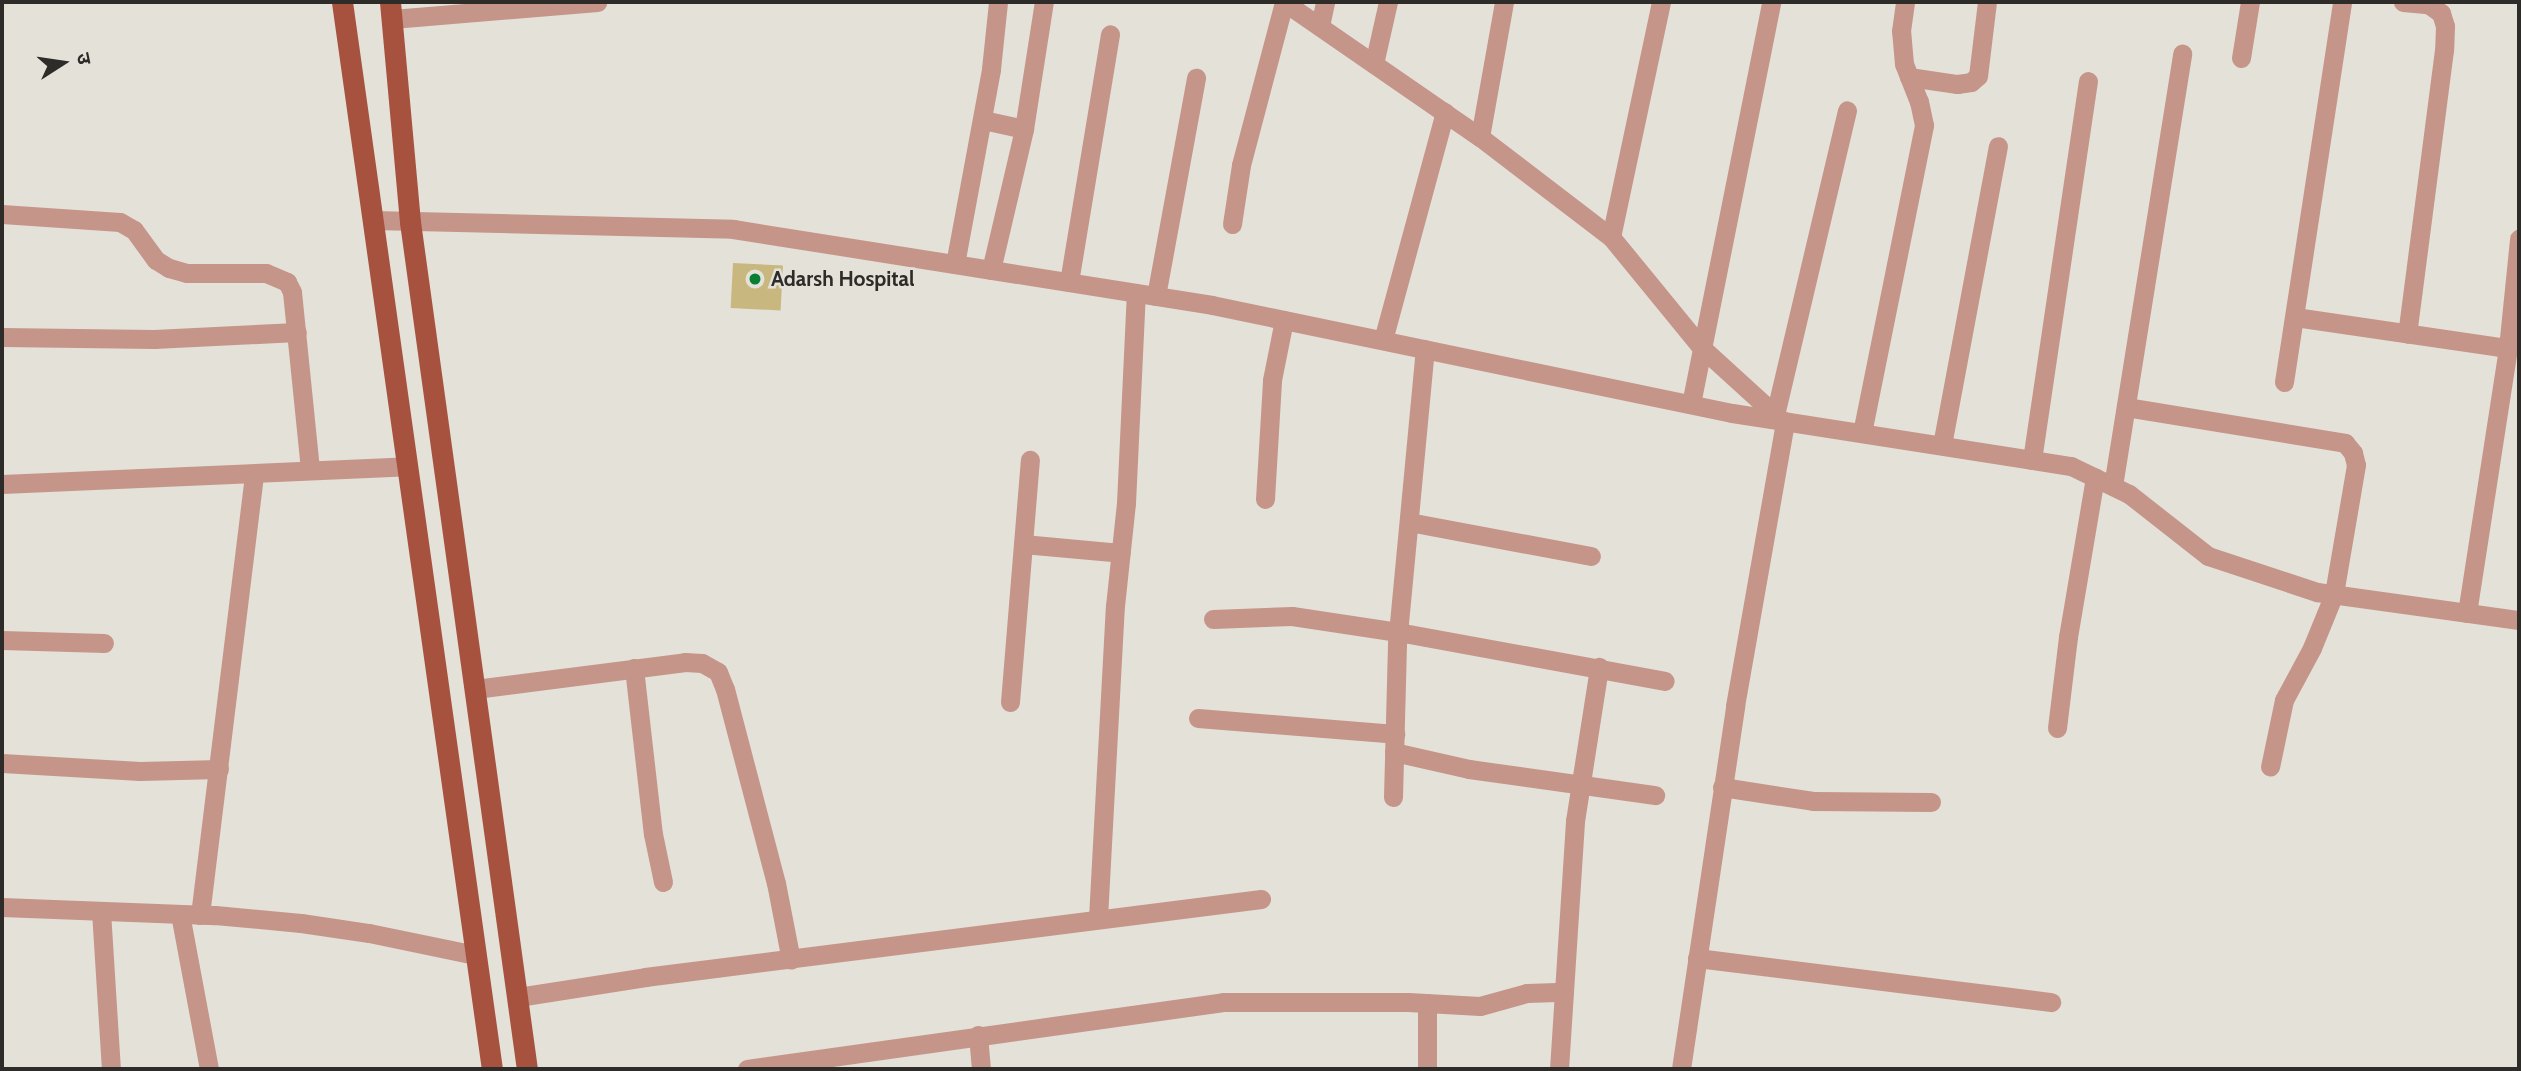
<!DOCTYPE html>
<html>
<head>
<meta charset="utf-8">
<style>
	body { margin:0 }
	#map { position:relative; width:2521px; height:1071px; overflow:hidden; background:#e4e1d9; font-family:Cabin,"Noto Sans Devanagari",sans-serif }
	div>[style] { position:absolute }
	.building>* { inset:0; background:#c9b780; transform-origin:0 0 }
	.minor>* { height:19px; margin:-9.5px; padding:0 9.5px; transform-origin:9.5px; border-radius:9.5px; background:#c59589 }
	.major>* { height:21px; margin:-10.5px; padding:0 10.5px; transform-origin:10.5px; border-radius:10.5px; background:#a6523e }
	.dots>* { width:19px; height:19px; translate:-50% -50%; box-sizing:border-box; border:4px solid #e4e1d9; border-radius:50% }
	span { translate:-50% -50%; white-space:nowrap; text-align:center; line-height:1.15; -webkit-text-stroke:5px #e4e1d9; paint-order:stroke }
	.poi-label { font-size:21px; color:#2d2c29; font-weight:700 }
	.left { translate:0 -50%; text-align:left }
	.frame { position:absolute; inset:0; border:4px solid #2d2c29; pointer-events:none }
	.north { position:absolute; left:28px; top:28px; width:70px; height:70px; -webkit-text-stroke:5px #e4e1d9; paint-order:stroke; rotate:78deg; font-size:19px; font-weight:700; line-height:28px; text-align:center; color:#2d2c29 }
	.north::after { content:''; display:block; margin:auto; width:24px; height:32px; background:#2d2c29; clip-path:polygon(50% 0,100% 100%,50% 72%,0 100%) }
</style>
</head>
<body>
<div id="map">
	<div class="building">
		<i style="left:733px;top:263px;width:50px;height:45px;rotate:3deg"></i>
	</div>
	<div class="minor">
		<i style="left:1284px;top:2px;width:238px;rotate:34.6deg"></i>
		<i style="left:1480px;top:137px;width:137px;rotate:-79.9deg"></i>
		<i style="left:1661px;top:2px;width:240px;rotate:102deg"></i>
		<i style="left:1611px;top:237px;width:144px;rotate:50.7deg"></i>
		<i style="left:1702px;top:348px;width:107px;rotate:42.3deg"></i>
		<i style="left:2403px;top:2px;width:25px;rotate:5deg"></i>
		<i style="left:2428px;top:4px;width:16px;rotate:35deg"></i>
		<i style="left:2441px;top:13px;width:14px;rotate:73deg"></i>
		<i style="left:2445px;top:26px;width:24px;rotate:92deg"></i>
		<i style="left:2444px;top:50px;width:286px;rotate:97.4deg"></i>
		<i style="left:392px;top:19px;width:206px;rotate:-4.7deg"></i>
		<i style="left:1320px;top:26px;width:25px;rotate:-78deg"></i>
		<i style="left:2241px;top:58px;width:57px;rotate:-80.9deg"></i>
		<i style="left:1374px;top:64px;width:64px;rotate:-77.3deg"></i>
		<i style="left:1909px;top:77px;width:49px;rotate:8.3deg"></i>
		<i style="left:1957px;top:84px;width:14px;rotate:-8deg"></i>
		<i style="left:1971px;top:82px;width:9px;rotate:-41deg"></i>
		<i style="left:1978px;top:76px;width:75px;rotate:-83.1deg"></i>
		<i style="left:983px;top:120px;width:42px;rotate:12.4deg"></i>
		<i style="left:1480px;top:137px;width:165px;rotate:37.4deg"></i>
		<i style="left:2px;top:214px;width:118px;rotate:3.9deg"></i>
		<i style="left:120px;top:222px;width:16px;rotate:30deg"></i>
		<i style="left:134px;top:230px;width:37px;rotate:54deg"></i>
		<i style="left:156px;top:260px;width:15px;rotate:32deg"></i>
		<i style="left:169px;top:268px;width:18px;rotate:16deg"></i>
		<i style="left:186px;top:273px;width:80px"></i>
		<i style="left:266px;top:273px;width:23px;rotate:23deg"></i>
		<i style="left:287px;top:282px;width:11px;rotate:63deg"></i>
		<i style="left:292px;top:292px;width:179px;rotate:84.2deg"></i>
		<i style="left:373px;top:220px;width:360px;rotate:1.4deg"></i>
		<i style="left:733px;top:229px;width:485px;rotate:9deg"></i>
		<i style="left:1212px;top:305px;width:531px;rotate:11.73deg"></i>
		<i style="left:1732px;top:413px;width:343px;rotate:8.9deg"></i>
		<i style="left:2071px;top:466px;width:64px;rotate:25.8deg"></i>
		<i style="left:2129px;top:494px;width:100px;rotate:38.1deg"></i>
		<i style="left:2208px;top:556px;width:115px;rotate:18.3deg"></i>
		<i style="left:2317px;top:592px;width:204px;rotate:7.9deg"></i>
		<i style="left:1232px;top:224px;width:60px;rotate:-81.3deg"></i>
		<i style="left:1241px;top:165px;width:169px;rotate:-75.2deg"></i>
		<i style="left:955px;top:264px;width:198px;rotate:-79.5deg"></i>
		<i style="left:991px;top:69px;width:67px;rotate:-84deg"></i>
		<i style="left:991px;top:270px;width:145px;rotate:-76.8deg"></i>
		<i style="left:1024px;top:129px;width:129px;rotate:-81.1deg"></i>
		<i style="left:1069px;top:282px;width:251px;rotate:-80.6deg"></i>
		<i style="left:1156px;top:296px;width:222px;rotate:-79.6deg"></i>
		<i style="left:2295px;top:317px;width:215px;rotate:8.3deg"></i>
		<i style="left:2px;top:337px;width:152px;rotate:0.8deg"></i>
		<i style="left:154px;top:339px;width:143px;rotate:-2.8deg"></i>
		<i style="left:1383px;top:340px;width:236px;rotate:-74.8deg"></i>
		<i style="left:2284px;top:382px;width:384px;rotate:-81.3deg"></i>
		<i style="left:1691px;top:404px;width:410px;rotate:-78.7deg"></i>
		<i style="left:2126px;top:407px;width:222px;rotate:9.3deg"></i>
		<i style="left:2345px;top:443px;width:13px;rotate:51deg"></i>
		<i style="left:2353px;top:453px;width:12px;rotate:76deg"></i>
		<i style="left:2356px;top:465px;width:131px;rotate:99.7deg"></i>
		<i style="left:2334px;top:594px;width:58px;rotate:112.2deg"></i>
		<i style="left:2312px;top:648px;width:59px;rotate:118.3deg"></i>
		<i style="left:2284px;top:700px;width:68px;rotate:101.8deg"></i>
		<i style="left:1775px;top:415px;width:313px;rotate:-76.7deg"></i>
		<i style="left:1862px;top:433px;width:314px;rotate:-78.6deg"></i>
		<i style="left:1924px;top:125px;width:24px;rotate:-102deg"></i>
		<i style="left:1919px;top:102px;width:41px;rotate:-111.5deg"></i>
		<i style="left:1904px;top:64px;width:33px;rotate:-95deg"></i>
		<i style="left:1901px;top:31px;width:29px;rotate:-82deg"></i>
		<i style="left:1942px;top:445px;width:304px;rotate:-79.4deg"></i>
		<i style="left:2032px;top:460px;width:383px;rotate:-81.6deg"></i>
		<i style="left:2px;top:484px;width:406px;rotate:-2.5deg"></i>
		<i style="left:2113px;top:486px;width:438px;rotate:-80.9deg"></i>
		<i style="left:1265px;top:499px;width:119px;rotate:-86.6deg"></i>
		<i style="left:1272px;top:380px;width:61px;rotate:-78.7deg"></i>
		<i style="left:1409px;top:522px;width:185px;rotate:10.6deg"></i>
		<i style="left:1023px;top:544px;width:98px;rotate:5.2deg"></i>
		<i style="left:2467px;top:613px;width:268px;rotate:-81.2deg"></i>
		<i style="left:2508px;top:348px;width:110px;rotate:-84.2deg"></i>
		<i style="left:1213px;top:619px;width:79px;rotate:-2.2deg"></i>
		<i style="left:1292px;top:616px;width:107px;rotate:8.6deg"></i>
		<i style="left:1398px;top:632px;width:271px;rotate:10.4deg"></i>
		<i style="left:2px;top:640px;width:102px;rotate:1.7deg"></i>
		<i style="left:634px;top:668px;width:167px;rotate:83.5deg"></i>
		<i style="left:653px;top:834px;width:49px;rotate:78.2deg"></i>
		<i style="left:475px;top:689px;width:212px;rotate:-7.3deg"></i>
		<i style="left:685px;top:662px;width:17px;rotate:3deg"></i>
		<i style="left:702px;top:663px;width:18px;rotate:29deg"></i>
		<i style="left:718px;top:672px;width:18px;rotate:68deg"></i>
		<i style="left:725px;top:689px;width:201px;rotate:75.3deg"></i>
		<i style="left:776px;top:883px;width:78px;rotate:79deg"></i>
		<i style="left:1010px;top:702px;width:243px;rotate:-85.3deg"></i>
		<i style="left:1198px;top:718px;width:198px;rotate:4.6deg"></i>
		<i style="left:2057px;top:728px;width:92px;rotate:-83.1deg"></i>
		<i style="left:2068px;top:637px;width:162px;rotate:-80.4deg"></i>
		<i style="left:1394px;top:752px;width:77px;rotate:12.8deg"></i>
		<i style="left:1469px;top:769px;width:188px;rotate:8deg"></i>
		<i style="left:2px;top:763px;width:138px;rotate:3.3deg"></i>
		<i style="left:140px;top:771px;width:79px;rotate:-1.5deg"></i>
		<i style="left:1722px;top:787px;width:92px;rotate:8.7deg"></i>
		<i style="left:1813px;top:801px;width:118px;rotate:0.5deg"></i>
		<i style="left:1393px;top:797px;width:153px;rotate:-88.5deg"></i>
		<i style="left:1397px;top:644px;width:296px;rotate:-84.6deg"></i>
		<i style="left:2px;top:907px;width:213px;rotate:2.2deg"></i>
		<i style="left:215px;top:915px;width:86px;rotate:5.3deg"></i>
		<i style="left:301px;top:923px;width:69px;rotate:8.4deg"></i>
		<i style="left:369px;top:933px;width:108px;rotate:11.7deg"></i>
		<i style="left:101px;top:911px;width:158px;rotate:86.4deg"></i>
		<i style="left:180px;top:914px;width:158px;rotate:79.4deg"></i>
		<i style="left:200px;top:915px;width:445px;rotate:-83deg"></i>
		<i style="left:1098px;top:918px;width:312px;rotate:-86.9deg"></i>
		<i style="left:1115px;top:606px;width:104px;rotate:-83.9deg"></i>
		<i style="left:1126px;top:503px;width:210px;rotate:-87.3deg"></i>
		<i style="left:1697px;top:958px;width:357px;rotate:7.1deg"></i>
		<i style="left:518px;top:997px;width:129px;rotate:-8.9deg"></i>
		<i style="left:645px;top:977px;width:621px;rotate:-7.22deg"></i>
		<i style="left:978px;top:1035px;width:34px;rotate:85deg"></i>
		<i style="left:747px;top:1069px;width:481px;rotate:-8deg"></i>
		<i style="left:1223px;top:1002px;width:185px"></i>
		<i style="left:1408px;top:1002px;width:72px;rotate:3.2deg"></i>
		<i style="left:1480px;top:1006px;width:49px;rotate:-15.5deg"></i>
		<i style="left:1527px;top:993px;width:37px;rotate:-2deg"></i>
		<i style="left:1427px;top:1069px;width:66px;rotate:-90deg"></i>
		<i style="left:1559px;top:1069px;width:249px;rotate:-86.3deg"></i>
		<i style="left:1575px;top:821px;width:156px;rotate:-81.1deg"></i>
		<i style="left:1681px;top:1069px;width:367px;rotate:-81.5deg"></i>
		<i style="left:1735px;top:706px;width:289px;rotate:-80deg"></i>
	</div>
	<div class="major">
		<i style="left:342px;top:2px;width:1077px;rotate:82deg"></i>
		<i style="left:390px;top:2px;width:221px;rotate:84.8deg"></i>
		<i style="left:410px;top:222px;width:855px;rotate:82.14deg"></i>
	</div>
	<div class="dots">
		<i style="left:755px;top:279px;background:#097e35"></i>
	</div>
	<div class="poi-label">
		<span class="left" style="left:771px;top:279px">Adarsh Hospital</span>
	</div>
	<div class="frame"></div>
	<div class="north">उ</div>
</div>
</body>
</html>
